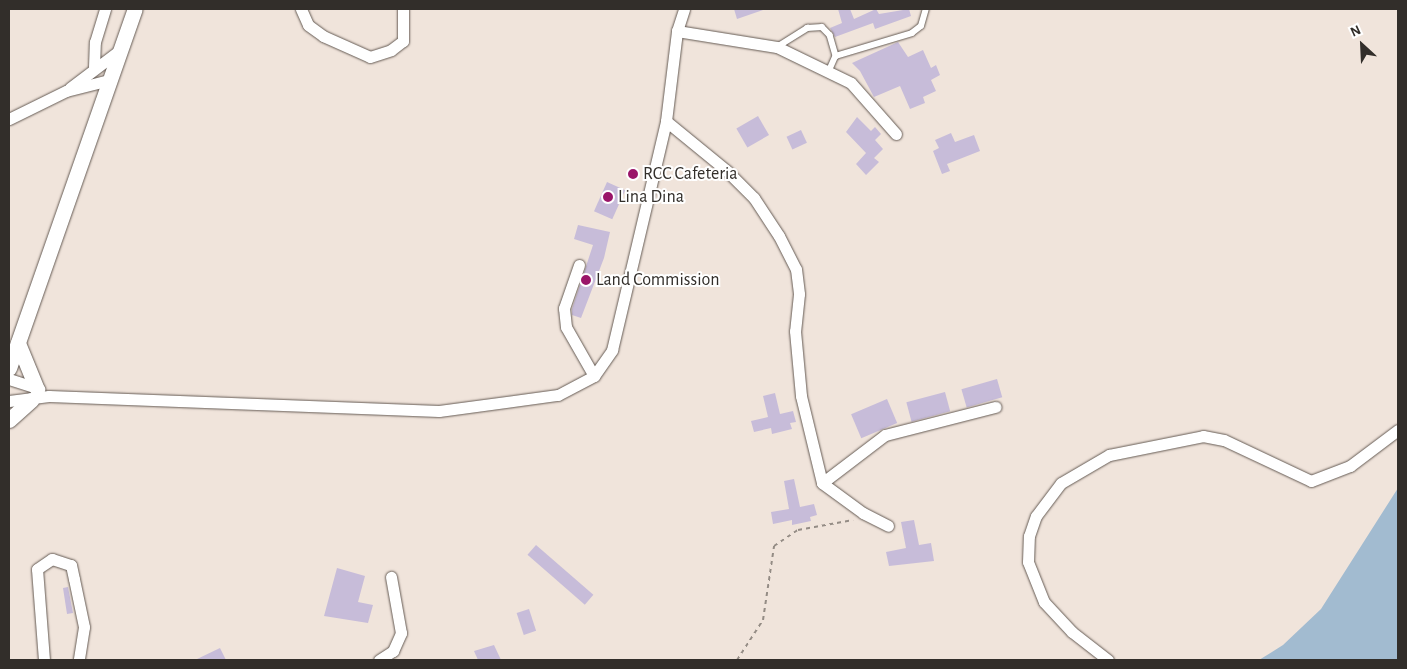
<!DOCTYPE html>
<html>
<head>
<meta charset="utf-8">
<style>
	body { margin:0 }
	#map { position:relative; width:1407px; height:669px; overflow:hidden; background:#f0e4db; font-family:"Alegreya Sans",sans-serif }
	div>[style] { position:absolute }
	.water>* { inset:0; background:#a2bbd0 }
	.building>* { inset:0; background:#c7bcd9; transform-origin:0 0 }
	.path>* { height:2px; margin-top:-1px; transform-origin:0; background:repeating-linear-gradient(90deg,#948c85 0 4px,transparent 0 8px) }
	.roads { filter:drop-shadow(0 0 1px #655b54) drop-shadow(0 0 1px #655b54) }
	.lane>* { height:5.5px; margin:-2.75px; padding:0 2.75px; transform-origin:2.75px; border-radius:2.75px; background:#fff }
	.street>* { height:11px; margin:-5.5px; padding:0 5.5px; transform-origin:5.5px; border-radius:5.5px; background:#fff }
	.secondary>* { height:15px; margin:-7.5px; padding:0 7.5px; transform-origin:7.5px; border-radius:7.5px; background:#fff }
	.dots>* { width:14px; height:14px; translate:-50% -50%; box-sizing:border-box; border:2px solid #fff; border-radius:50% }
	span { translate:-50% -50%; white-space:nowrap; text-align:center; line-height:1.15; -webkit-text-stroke:4px #fff; paint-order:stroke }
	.poi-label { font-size:18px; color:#322e2a }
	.left { translate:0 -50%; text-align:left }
	.frame { position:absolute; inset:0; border:10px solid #322e2a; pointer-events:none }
	.north { position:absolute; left:1337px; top:20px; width:50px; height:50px; -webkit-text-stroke:4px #fff; paint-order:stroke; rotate:335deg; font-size:14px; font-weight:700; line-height:20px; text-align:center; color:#322e2a }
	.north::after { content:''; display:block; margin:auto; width:18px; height:22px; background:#322e2a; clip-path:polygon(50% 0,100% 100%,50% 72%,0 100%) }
</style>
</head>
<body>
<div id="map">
	<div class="water">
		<i style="clip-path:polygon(1398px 488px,1398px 660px,1259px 660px,1283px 645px,1321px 609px)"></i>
	</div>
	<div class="building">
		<i style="clip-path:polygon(734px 9px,763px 9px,763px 10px,737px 19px)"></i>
		<i style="clip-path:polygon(838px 9px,850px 9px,854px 19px,876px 9px,879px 14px,909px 9px,911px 16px,875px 29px,873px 23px,835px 37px,830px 28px,842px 23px)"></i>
		<i style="clip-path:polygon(898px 42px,908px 57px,923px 50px,931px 68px,936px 65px,940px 75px,931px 80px,936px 91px,923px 97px,925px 103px,910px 109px,900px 86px,874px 97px,860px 71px,852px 63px)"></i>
		<i style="left:758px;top:116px;width:22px;height:25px;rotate:60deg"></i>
		<i style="clip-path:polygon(857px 117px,871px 131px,875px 127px,881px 134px,875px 140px,883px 149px,874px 158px,879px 162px,866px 175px,856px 164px,866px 153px,846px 132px)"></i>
		<i style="left:801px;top:130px;width:14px;height:16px;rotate:65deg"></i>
		<i style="clip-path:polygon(951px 133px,955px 142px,974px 135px,980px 151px,947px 164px,950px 171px,942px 174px,933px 151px,939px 148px,935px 140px)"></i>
		<i style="left:607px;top:182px;width:20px;height:32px;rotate:24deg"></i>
		<i style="clip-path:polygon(578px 225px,610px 232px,604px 258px,581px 318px,572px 315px,572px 309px,593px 245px,574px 239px)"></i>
		<i style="left:997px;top:379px;width:19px;height:37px;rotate:74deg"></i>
		<i style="left:945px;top:392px;width:20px;height:40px;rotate:75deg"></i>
		<i style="clip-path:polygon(775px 393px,780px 414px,793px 411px,796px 422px,790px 423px,792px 429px,772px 434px,771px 428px,754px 432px,751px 421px,768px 417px,763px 396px)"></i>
		<i style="left:887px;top:399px;width:26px;height:39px;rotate:67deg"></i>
		<i style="clip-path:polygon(794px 479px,800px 507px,814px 504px,817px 515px,810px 517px,811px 521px,792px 525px,792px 520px,773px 524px,771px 512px,789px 509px,784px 481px)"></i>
		<i style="clip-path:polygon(914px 520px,919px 545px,931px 543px,934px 561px,889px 566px,886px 552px,906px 548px,901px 522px)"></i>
		<i style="left:536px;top:545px;width:76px;height:13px;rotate:41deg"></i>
		<i style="clip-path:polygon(337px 568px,365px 576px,358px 602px,373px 605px,368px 623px,324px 616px)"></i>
		<i style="clip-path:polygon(68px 587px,73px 613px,67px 614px,63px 588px)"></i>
		<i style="left:529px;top:609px;width:23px;height:13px;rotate:72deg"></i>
		<i style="clip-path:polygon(494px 645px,501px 660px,478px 660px,474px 651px)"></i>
		<i style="clip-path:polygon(220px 648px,226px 660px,195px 660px)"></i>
	</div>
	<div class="path">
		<i style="left:737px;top:660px;width:48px;rotate:-57deg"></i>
		<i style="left:763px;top:620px;width:75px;rotate:-81.5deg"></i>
		<i style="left:774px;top:546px;width:29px;rotate:-34deg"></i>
		<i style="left:798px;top:530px;width:56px;rotate:-10.3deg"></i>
	</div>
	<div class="roads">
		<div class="lane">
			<i style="left:777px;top:47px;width:36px;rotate:-32deg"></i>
			<i style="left:807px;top:28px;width:15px;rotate:-4deg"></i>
			<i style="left:822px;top:27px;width:11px;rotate:45deg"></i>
			<i style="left:830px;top:35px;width:22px;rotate:74deg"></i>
			<i style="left:836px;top:56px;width:17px;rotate:114deg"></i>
			<i style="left:836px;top:56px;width:79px;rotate:-16.8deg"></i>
			<i style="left:912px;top:33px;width:11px;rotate:-38deg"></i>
			<i style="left:921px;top:26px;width:18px;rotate:-74deg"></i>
		</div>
		<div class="street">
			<i style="left:301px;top:9px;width:17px;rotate:66deg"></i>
			<i style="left:308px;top:25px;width:19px;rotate:36deg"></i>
			<i style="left:323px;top:36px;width:51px;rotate:24.1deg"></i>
			<i style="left:370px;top:57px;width:22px;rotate:-18deg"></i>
			<i style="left:391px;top:50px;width:15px;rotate:-37deg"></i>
			<i style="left:403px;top:41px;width:32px;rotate:-90deg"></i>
			<i style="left:677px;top:31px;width:101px;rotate:9.1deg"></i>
			<i style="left:777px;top:47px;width:82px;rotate:25.9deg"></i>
			<i style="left:851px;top:83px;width:68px;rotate:48.6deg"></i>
			<i style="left:94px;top:67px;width:25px;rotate:-88deg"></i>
			<i style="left:95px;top:42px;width:34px;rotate:-73deg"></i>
			<i style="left:70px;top:88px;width:63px;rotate:-37.2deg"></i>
			<i style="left:9px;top:119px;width:64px;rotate:-26.2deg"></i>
			<i style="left:66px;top:91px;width:44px;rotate:-14.3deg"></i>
			<i style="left:666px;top:121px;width:79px;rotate:39.3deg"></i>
			<i style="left:727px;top:171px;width:38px;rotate:45deg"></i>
			<i style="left:754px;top:198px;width:45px;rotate:56.7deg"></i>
			<i style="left:779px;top:236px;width:37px;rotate:63deg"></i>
			<i style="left:796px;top:269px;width:25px;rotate:83deg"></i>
			<i style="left:799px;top:294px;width:37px;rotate:96deg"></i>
			<i style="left:795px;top:331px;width:65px;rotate:84.7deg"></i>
			<i style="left:801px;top:396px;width:89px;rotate:76.4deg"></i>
			<i style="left:822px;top:483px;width:51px;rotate:36.2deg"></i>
			<i style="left:863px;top:513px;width:28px;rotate:27deg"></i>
			<i style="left:579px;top:265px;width:46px;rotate:109.2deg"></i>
			<i style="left:564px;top:308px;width:19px;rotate:84deg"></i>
			<i style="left:566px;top:327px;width:56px;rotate:60.3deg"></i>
			<i style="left:9px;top:379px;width:32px;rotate:18deg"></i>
			<i style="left:9px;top:401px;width:40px;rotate:-7.1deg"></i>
			<i style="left:49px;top:396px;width:390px;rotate:2.2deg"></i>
			<i style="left:439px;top:411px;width:120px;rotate:-7.7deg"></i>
			<i style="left:558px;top:395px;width:41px;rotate:-27.8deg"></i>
			<i style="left:594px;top:376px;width:32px;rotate:-55deg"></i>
			<i style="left:612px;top:350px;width:235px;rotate:-76.7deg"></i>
			<i style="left:666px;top:121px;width:91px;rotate:-83deg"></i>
			<i style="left:677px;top:31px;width:23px;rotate:-72deg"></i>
			<i style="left:822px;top:483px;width:79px;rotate:-37.3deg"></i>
			<i style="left:885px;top:435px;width:114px;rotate:-14.3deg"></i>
			<i style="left:44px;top:660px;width:91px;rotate:-94.4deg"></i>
			<i style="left:37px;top:569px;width:18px;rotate:-34deg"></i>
			<i style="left:52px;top:559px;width:20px;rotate:18deg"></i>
			<i style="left:71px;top:565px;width:14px;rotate:78deg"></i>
			<i style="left:74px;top:579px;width:49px;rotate:78.2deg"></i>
			<i style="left:84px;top:627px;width:33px;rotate:99deg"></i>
			<i style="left:379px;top:660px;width:17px;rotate:-33deg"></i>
			<i style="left:393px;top:651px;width:20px;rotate:-66deg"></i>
			<i style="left:401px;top:633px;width:57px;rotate:-100.1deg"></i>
			<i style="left:1108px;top:660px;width:46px;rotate:-142.1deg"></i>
			<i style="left:1072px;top:632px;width:41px;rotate:-133deg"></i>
			<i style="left:1044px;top:602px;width:43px;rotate:-111.8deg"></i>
			<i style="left:1028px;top:562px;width:26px;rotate:-88deg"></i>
			<i style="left:1029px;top:536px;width:21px;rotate:-71deg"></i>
			<i style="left:1036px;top:516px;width:41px;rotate:-52.9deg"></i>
			<i style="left:1061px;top:483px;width:56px;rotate:-30.3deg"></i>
			<i style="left:1109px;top:455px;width:96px;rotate:-11.4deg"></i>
			<i style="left:1203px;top:436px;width:21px;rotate:11deg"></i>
			<i style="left:1224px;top:440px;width:96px;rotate:25.2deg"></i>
			<i style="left:1311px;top:481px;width:42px;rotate:-21deg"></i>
			<i style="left:1350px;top:466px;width:60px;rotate:-36.9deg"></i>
		</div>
		<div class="secondary">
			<i style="left:18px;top:343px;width:48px;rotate:67.8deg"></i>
			<i style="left:9px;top:368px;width:380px;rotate:-70.7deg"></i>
			<i style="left:9px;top:420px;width:30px;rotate:-42deg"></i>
		</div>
	</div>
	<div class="dots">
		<i style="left:633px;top:174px;background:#9a1569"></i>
		<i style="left:608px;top:197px;background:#9a1569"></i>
		<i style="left:586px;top:280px;background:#9a1569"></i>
	</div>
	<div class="poi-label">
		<span class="left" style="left:643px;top:174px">RCC Cafeteria</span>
		<span class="left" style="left:618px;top:197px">Lina Dina</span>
		<span class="left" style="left:596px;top:280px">Land Commission</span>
	</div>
	<div class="frame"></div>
	<div class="north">N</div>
</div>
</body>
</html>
